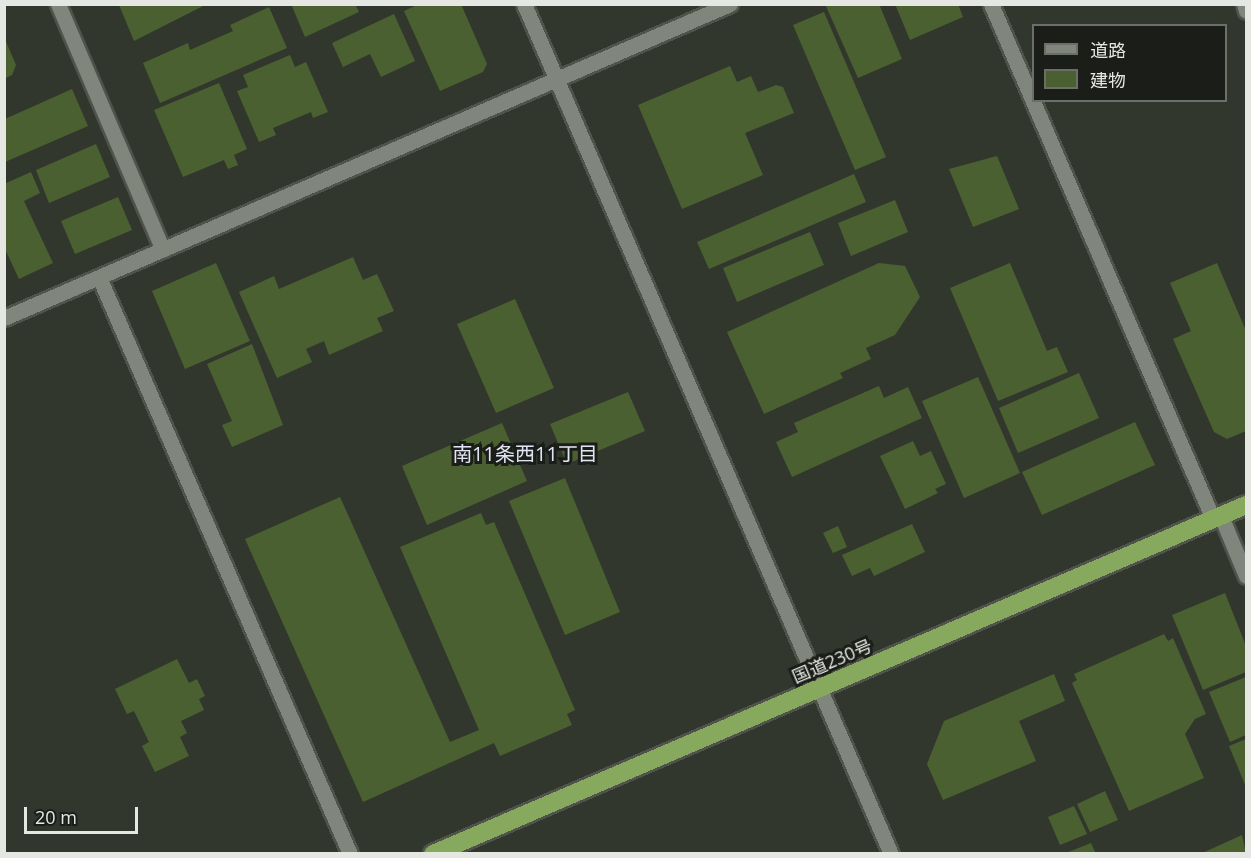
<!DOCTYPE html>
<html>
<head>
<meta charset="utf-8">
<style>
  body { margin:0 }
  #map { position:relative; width:1251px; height:858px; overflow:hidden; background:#32372e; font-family:"Open Sans","Noto Sans JP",sans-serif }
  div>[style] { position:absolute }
  .building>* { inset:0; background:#4a6030 }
  .roads { filter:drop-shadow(2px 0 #4f534b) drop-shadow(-2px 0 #4f534b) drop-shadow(0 2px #4f534b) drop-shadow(0 -2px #4f534b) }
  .lane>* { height:15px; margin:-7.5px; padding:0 7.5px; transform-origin:7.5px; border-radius:7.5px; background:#80867b }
  .street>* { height:15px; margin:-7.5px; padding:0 7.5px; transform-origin:7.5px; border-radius:7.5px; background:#80867b }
  .secondary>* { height:15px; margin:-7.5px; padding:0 7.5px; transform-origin:7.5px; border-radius:7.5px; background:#80867b }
  .highway>* { height:18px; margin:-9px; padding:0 9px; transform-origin:9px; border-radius:9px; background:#87a95d }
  span { translate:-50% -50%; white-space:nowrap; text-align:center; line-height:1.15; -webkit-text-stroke:6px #1b1d19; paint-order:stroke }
  .street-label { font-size:18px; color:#e5e8e2 }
  .neighbourhood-label { font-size:20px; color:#e1e4f2 }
  .frame { position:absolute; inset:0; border:6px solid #e5e8e2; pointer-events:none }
  .legend { position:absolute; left:1032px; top:24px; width:195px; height:78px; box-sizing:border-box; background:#1b1d19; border:2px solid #6c6e69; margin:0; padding:8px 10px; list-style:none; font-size:18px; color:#e5e8e2 }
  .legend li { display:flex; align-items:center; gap:12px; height:30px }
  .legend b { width:30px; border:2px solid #6c6e69 }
  .scale { position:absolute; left:24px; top:807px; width:114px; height:27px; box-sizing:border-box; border:3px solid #e5e8e2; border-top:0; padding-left:8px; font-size:18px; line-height:21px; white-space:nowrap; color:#e5e8e2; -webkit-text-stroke:4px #1b1d19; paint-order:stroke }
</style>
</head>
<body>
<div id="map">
  <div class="building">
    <i style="clip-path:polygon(291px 4px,355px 4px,359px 12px,305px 37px)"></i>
    <i style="clip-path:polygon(419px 4px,461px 4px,487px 64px,483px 72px,440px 91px,404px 11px)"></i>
    <i style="clip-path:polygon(825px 4px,879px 4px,902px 59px,858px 78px)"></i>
    <i style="clip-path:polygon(895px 4px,958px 4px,963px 17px,910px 40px)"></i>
    <i style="clip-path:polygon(119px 5px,205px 5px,134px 41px)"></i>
    <i style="clip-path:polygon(269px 7px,287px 48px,160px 103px,143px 63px,188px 43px,190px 50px,233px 31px,230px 25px)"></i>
    <i style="clip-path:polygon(824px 12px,886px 157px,855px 170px,793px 25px)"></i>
    <i style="clip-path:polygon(394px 14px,415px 61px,381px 77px,370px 54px,343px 67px,332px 43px)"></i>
    <i style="clip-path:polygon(4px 37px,16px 65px,12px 75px,4px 79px)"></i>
    <i style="clip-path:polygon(290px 55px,295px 67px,306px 62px,328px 112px,313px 118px,311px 112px,273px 128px,276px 135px,259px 142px,237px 91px,248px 87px,243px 75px)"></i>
    <i style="clip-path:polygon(730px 66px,737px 82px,751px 76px,758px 92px,776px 85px,783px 87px,794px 113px,745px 133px,763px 175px,682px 209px,638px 105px)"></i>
    <i style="clip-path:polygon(219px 83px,247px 149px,234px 155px,238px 165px,228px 169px,224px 160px,183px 177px,154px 110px)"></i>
    <i style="clip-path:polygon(72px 89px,88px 126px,5px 162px,5px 119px)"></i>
    <i style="clip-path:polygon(96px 144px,110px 177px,49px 203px,36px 170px)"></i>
    <i style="clip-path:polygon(997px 156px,1019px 209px,973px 227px,949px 169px)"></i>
    <i style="clip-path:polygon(31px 172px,40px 193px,24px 201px,53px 263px,19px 279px,4px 247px,4px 184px)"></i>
    <i style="clip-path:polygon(854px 174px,866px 202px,709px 269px,697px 242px)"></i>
    <i style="clip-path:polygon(118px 197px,132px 230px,75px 254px,61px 221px)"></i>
    <i style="clip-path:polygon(895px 200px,908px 232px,851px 256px,838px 223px)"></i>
    <i style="clip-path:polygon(810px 232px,824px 265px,737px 302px,723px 268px)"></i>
    <i style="clip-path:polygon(353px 257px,363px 280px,377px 274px,394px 311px,377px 318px,383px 331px,329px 355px,324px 341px,306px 349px,312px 362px,277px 378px,239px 292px,274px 276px,279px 289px)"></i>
    <i style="clip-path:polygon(216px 263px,250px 341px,185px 369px,152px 291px)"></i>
    <i style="clip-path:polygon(879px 263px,905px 266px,920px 297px,895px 335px,866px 348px,871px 359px,840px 373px,843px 378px,764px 414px,727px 332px)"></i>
    <i style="clip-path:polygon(1010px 263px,1047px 351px,1057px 347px,1068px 372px,998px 401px,950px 288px)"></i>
    <i style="clip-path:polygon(1217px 263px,1246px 331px,1246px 431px,1227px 439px,1214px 432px,1173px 339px,1191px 331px,1170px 283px)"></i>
    <i style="clip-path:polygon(515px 299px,554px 388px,496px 413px,457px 324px)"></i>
    <i style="clip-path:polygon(252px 344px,283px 425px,232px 447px,222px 425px,232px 421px,207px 364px)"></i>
    <i style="clip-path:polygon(1079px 373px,1099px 418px,1018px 453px,999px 408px)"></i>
    <i style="clip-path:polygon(978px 377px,1020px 473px,964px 498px,922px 401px)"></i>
    <i style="clip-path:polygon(879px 386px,884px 398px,908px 387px,922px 418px,792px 477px,776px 442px,798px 432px,794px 423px)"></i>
    <i style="clip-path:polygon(628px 392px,645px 431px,567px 464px,550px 424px)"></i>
    <i style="clip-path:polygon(1135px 422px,1155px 465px,1042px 515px,1022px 472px)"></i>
    <i style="clip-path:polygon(502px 423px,527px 481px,427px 525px,402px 466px)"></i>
    <i style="clip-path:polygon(913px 441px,920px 456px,931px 451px,946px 484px,935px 489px,938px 493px,905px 509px,880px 456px)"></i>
    <i style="clip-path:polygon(565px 478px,620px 612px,565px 635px,509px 501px)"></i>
    <i style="clip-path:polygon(340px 497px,450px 742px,479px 730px,400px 547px,481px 513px,486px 525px,494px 522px,575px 710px,567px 714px,572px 725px,500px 756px,494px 743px,363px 802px,245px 539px)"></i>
    <i style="clip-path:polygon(912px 524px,925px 552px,874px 576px,870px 568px,852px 576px,842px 555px)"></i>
    <i style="clip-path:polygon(838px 526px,847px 547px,833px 553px,823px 533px)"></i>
    <i style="clip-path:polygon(1225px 593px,1246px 646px,1246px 672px,1203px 690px,1172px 615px)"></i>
    <i style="clip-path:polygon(1164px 634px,1168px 641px,1173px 638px,1206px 714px,1195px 719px,1185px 734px,1204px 778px,1129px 811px,1072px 683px,1077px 680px,1074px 674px)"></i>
    <i style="clip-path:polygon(177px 659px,189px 683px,197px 679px,205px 696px,199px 699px,204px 710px,181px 721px,187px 733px,180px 737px,189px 756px,155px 772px,142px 746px,149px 742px,134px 711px,127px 714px,115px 689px)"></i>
    <i style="clip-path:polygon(1054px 674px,1065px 701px,1019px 721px,1036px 761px,943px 800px,927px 764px,944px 721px)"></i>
    <i style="clip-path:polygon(1246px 677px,1246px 735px,1230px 742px,1209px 692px)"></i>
    <i style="clip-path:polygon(1246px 739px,1246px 787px,1229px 746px)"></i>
    <i style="clip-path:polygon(1105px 791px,1118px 820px,1090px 832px,1077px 804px)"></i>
    <i style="clip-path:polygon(1074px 806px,1087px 834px,1060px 845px,1048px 817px)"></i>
    <i style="clip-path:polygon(1242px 835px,1246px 854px,1200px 854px)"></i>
    <i style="clip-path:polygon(1091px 843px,1096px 854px,1066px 854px,1066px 853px)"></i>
  </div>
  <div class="roads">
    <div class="lane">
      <i style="left:1244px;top:4px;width:7px;rotate:74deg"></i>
    </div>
    <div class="street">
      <i style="left:58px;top:4px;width:267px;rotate:66.9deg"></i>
      <i style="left:991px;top:4px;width:561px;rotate:66.68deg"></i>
      <i style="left:99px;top:277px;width:629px;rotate:66.49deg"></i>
      <i style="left:4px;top:318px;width:791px;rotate:-23.39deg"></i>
      <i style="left:1221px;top:516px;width:65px;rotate:67.4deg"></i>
    </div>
    <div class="secondary">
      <i style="left:524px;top:4px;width:926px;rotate:66.65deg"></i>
    </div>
    <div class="highway">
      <i style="left:433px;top:854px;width:885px;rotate:-23.23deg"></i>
    </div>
  </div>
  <div class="street-label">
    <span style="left:832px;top:661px;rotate:-23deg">国道230号</span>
  </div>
  <div class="neighbourhood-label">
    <span style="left:525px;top:453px">南11条西11丁目</span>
  </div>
  <div class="frame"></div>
  <ul class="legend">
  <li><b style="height:8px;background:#80867b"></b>道路</li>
  <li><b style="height:16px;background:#4a6030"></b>建物</li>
  </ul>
  <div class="scale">20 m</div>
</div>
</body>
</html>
